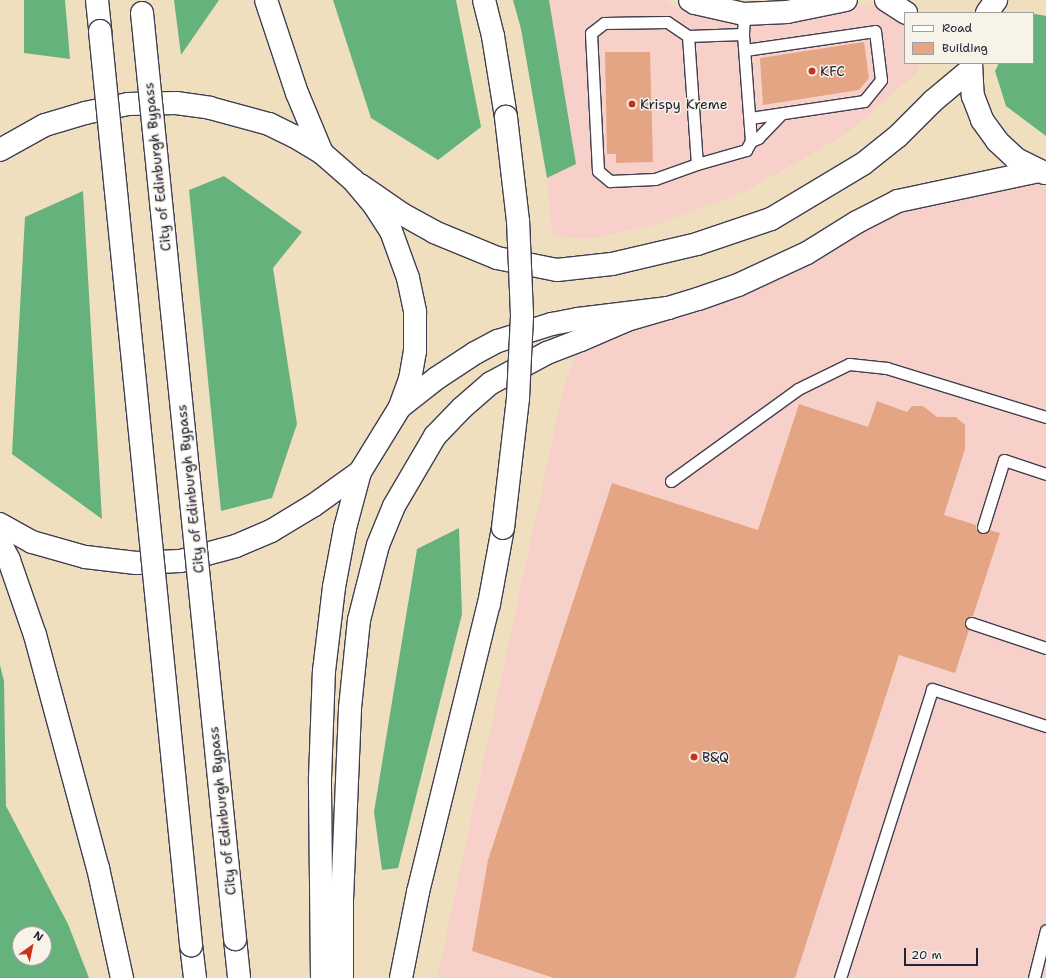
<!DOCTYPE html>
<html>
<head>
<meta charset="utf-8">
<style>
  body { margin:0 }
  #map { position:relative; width:1046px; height:978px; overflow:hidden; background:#f0dfbe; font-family:"Shantell Sans",sans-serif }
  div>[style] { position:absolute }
  .built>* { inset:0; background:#f7d1c9 }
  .forest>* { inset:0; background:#65b27d }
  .building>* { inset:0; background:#e4a584 }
  .roads { filter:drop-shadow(1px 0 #413e4f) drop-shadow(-1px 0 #413e4f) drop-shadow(0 1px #413e4f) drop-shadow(0 -1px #413e4f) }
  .lane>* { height:11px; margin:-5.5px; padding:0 5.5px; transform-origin:5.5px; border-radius:5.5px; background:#fff }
  .street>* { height:22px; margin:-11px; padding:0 11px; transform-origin:11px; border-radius:11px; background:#fff }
  .secondary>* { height:22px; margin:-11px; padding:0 11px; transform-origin:11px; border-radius:11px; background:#fff }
  .primary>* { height:22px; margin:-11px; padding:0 11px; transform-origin:11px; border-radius:11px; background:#fff }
  .highway>* { height:22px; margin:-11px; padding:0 11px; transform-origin:11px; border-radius:11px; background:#fff }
  .bridges { filter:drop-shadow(1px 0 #413e4f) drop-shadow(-1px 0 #413e4f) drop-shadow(0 1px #413e4f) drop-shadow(0 -1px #413e4f) }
  .primary-bridge>* { height:22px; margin:-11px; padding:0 11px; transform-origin:11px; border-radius:11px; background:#fff }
  .dots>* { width:11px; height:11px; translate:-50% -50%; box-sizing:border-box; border:2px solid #f7f3e8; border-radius:50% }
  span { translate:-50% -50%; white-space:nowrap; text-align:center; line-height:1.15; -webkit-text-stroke:3px #f7f3e8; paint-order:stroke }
  .poi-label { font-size:14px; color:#22223b }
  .left { translate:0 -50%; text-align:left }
  .street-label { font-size:14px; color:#22223b }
  .legend { position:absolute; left:904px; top:12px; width:130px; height:52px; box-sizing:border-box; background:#f7f3e8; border:1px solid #a29fa3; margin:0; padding:5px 7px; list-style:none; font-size:12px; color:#22223b }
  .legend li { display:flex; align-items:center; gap:8px; height:20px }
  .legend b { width:20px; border:1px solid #a29fa3 }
  .north { position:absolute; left:12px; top:926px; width:40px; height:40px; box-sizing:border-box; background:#f7f3e8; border:1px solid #a29fa3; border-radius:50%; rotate:33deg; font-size:11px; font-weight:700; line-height:16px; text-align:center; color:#22223b }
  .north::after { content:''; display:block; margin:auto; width:14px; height:18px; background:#c8321e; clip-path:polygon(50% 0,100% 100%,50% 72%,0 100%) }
  .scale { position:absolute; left:904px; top:948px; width:74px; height:18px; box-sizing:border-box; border:2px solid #22223b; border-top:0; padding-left:5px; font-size:12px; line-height:14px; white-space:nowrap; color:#22223b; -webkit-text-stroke:3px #f7f3e8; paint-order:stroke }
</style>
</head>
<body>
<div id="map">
  <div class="built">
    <i style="clip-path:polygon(549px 0,663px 0,687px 12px,756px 24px,872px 4px,905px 26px,905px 63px,918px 63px,919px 71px,845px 135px,746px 191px,658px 224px,589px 239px,552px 236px,547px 178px,575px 163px)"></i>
    <i style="clip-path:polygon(1046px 174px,1046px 978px,437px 978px,564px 385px,581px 340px,698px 299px,857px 222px)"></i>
  </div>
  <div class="forest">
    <i style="clip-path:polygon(24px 0,65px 0,70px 59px,24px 53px)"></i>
    <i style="clip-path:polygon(174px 0,219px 0,181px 55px)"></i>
    <i style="clip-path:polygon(333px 0,456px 0,481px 127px,438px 160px,371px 118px)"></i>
    <i style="clip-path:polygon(513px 0,549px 0,576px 164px,547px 178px,521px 29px)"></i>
    <i style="clip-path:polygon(1035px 14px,1046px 16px,1046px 136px,1006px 106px,995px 71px,999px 63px,1033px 63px,1033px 15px)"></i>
    <i style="clip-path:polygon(224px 176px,302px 232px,273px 268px,297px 424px,272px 498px,221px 511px,189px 190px)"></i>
    <i style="clip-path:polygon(83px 191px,102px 519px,12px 454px,25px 217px)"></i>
    <i style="clip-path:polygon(459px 528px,462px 614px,398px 868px,382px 870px,374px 812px,417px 549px)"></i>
    <i style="clip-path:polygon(evenodd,0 665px,4px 681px,6px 806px,68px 924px,89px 978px,0 978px,0 665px,20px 934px,44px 934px,44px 958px,20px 958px,20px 934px)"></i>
  </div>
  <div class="building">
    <i style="clip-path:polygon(864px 42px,869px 78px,859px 90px,763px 105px,760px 58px)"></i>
    <i style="clip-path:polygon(605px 52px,650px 52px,653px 162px,616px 163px,616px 154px,607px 154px)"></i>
    <i style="clip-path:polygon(877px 401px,907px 412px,912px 406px,923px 406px,937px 417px,956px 417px,965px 425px,965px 449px,944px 515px,976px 525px,976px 529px,981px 534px,985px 534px,989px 530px,1000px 533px,973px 616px,967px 618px,964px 621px,966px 627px,969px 630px,955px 673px,899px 655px,795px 978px,554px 978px,472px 951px,488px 860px,612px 483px,758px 530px,799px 404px,868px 427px)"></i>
  </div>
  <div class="roads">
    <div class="lane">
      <i style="left:743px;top:34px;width:55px;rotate:177.9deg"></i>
      <i style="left:688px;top:36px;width:128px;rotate:86deg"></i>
      <i style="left:697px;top:164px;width:51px;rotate:-15.9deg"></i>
      <i style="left:746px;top:150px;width:10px;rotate:-61deg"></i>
      <i style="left:751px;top:141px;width:107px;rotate:-94.3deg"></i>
      <i style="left:743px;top:34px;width:20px;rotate:-87deg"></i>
      <i style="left:688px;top:36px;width:25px;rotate:-146deg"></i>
      <i style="left:667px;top:22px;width:63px;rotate:179.1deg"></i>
      <i style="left:604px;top:23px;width:16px;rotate:142deg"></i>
      <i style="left:591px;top:33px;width:138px;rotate:87.1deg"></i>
      <i style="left:598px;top:171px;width:16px;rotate:40deg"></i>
      <i style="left:610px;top:181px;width:45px;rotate:-2.5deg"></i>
      <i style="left:655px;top:179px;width:45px;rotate:-19.7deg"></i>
      <i style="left:745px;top:50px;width:131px;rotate:-8.3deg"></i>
      <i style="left:875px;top:31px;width:49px;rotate:83deg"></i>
      <i style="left:881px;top:80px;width:27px;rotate:129deg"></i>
      <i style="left:864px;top:101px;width:115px;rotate:171.5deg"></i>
      <i style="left:751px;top:141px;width:8px;rotate:-23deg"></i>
      <i style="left:758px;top:138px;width:33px;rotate:-46deg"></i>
      <i style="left:671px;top:481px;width:157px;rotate:-35.9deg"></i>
      <i style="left:798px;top:389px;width:57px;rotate:-26.1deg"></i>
      <i style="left:849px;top:364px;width:38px;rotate:6deg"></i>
      <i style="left:887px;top:368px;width:166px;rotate:17.1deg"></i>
      <i style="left:983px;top:527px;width:70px;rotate:-72.6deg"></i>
      <i style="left:1004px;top:460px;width:44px;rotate:18.4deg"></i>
      <i style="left:971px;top:623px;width:79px;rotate:18.4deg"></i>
      <i style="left:840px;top:978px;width:303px;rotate:-72.3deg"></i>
      <i style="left:932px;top:689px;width:120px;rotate:18deg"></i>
      <i style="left:1034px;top:978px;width:49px;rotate:-76deg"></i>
    </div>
    <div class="street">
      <i style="left:690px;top:0;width:6px;rotate:31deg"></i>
      <i style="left:695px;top:3px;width:50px;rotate:12.7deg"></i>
      <i style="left:744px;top:14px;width:43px;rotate:-2.7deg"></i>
      <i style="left:787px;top:12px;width:60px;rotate:-11.5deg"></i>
      <i style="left:886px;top:0;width:24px;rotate:33deg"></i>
    </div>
    <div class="secondary">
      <i style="left:987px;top:13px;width:16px;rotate:-55deg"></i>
      <i style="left:971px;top:63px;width:33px;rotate:87deg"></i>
      <i style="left:973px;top:96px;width:26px;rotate:69deg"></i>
      <i style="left:982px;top:120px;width:26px;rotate:54deg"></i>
      <i style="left:997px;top:141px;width:26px;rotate:43deg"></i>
      <i style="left:1016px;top:159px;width:32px;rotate:26deg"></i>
      <i style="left:360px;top:185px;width:51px;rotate:34.6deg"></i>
      <i style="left:402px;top:214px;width:37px;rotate:29deg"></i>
      <i style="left:434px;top:232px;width:68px;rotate:22.4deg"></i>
      <i style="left:497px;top:258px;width:61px;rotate:11.3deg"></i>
      <i style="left:557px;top:270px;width:55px;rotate:-6.2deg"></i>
      <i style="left:612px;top:264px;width:87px;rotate:-13.2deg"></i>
      <i style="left:697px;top:244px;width:78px;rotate:-18.7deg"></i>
      <i style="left:771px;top:219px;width:107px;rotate:-30.9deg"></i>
      <i style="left:863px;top:164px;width:45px;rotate:-38.7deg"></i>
      <i style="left:898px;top:136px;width:49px;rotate:-45deg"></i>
      <i style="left:933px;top:101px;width:48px;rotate:-40deg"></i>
      <i style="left:400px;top:407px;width:47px;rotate:-38.1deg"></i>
      <i style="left:437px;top:378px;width:45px;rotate:-33.3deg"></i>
      <i style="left:475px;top:353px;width:26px;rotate:-28deg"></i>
      <i style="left:498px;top:341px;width:57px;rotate:-17.5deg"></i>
      <i style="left:552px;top:324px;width:26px;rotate:-11deg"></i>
      <i style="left:578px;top:319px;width:91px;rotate:-7deg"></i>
      <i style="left:668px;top:308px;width:31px;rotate:-17deg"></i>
      <i style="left:698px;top:299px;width:42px;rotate:-19.3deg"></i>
      <i style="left:738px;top:285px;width:76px;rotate:-24.9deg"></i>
      <i style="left:807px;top:253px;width:59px;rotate:-31.8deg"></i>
      <i style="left:857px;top:222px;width:46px;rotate:-27.1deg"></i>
      <i style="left:898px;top:201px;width:144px;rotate:-12deg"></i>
      <i style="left:342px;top:978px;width:78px;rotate:-90deg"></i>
      <i style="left:342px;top:900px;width:192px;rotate:-87.6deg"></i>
      <i style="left:350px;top:708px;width:88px;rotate:-84.2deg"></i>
      <i style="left:359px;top:620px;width:77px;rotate:-75.8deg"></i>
      <i style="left:378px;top:545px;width:42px;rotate:-67.7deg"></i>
      <i style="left:394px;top:506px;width:81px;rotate:-59.6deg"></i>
      <i style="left:435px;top:436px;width:39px;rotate:-46deg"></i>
      <i style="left:462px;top:408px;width:38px;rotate:-41deg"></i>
      <i style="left:491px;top:383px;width:64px;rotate:-28.2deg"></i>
      <i style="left:547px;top:353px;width:36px;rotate:-21deg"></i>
      <i style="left:581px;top:340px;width:50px;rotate:-23.5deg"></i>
      <i style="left:627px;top:320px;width:43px;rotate:-16.3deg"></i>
    </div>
    <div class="primary">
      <i style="left:97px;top:0;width:31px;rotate:84deg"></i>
      <i style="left:266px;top:0;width:98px;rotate:71.6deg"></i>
      <i style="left:297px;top:93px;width:65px;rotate:67.4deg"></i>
      <i style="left:484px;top:0;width:37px;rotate:76deg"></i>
      <i style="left:493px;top:36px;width:82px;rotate:80.9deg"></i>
      <i style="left:235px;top:939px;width:39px;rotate:84deg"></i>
      <i style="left:191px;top:945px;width:33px;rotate:83deg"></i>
      <i style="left:401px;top:978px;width:88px;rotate:-78.8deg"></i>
      <i style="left:418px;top:892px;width:297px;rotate:-76.2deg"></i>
      <i style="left:489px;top:604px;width:77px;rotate:-79.6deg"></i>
    </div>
    <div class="highway">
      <i style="left:0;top:150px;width:51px;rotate:-29.1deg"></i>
      <i style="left:45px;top:125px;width:42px;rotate:-16.7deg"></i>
      <i style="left:85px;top:113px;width:44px;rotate:-11.8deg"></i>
      <i style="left:128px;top:104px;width:48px;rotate:-1.2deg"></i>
      <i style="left:176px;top:103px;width:34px;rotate:8deg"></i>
      <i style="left:210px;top:108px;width:61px;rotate:15.2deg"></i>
      <i style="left:269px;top:124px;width:28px;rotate:26deg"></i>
      <i style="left:294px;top:136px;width:33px;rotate:31deg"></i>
      <i style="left:322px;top:153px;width:41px;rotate:41.1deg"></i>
      <i style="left:353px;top:180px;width:33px;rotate:50deg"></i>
      <i style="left:374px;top:205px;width:31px;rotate:57deg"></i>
      <i style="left:391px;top:231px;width:50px;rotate:70.1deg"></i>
      <i style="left:408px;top:278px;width:35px;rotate:78deg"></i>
      <i style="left:415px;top:312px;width:39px;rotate:90deg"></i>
      <i style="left:415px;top:351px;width:28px;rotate:100deg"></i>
      <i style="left:410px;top:379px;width:30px;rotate:110deg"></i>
      <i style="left:400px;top:407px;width:76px;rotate:121.6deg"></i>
      <i style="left:360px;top:472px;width:57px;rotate:144.3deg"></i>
      <i style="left:314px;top:505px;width:50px;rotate:148.8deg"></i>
      <i style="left:271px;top:531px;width:38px;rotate:157deg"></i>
      <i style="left:236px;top:546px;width:58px;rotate:165deg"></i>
      <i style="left:180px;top:561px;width:44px;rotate:177.4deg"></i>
      <i style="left:136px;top:563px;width:51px;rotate:-173.3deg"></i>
      <i style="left:85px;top:557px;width:55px;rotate:-164.2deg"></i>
      <i style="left:32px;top:542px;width:37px;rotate:-151deg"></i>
      <i style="left:0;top:543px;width:19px;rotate:62deg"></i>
      <i style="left:9px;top:560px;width:79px;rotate:70.9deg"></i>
      <i style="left:35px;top:635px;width:241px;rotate:74.9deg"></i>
      <i style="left:98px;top:868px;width:113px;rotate:77.7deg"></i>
      <i style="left:322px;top:978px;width:200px;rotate:-90.6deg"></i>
      <i style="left:320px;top:778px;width:107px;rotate:-87.9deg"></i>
      <i style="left:324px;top:671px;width:85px;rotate:-83.2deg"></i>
      <i style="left:334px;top:587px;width:60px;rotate:-79.4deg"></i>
      <i style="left:345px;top:528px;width:58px;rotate:-75deg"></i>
    </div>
  </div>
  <div class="bridges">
    <div class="primary-bridge">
      <i style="left:142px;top:13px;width:931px;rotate:84.26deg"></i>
      <i style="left:100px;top:31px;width:919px;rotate:84.31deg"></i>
      <i style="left:503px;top:528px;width:131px;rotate:-83.4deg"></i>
      <i style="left:518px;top:398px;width:83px;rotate:-87.2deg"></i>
      <i style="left:522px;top:315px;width:94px;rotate:-92.4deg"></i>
      <i style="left:518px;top:221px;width:105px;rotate:-96.6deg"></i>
    </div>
  </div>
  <div class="dots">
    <i style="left:812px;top:71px;background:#c8321e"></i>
    <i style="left:632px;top:104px;background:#c8321e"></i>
    <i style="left:694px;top:757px;background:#c8321e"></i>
  </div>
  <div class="poi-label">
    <span class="left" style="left:820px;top:71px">KFC</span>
    <span class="left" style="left:640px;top:104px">Krispy Kreme</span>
    <span class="left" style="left:702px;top:757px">B&amp;Q</span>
  </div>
  <div class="street-label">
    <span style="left:157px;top:167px;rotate:-96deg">City of Edinburgh Bypass</span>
    <span style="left:190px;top:489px;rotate:-96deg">City of Edinburgh Bypass</span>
    <span style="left:222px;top:811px;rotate:-96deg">City of Edinburgh Bypass</span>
  </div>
  <ul class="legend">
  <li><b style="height:5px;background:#fff"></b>Road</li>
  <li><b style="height:11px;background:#e4a584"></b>Building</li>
  </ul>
  <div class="north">N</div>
  <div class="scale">20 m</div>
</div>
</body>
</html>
